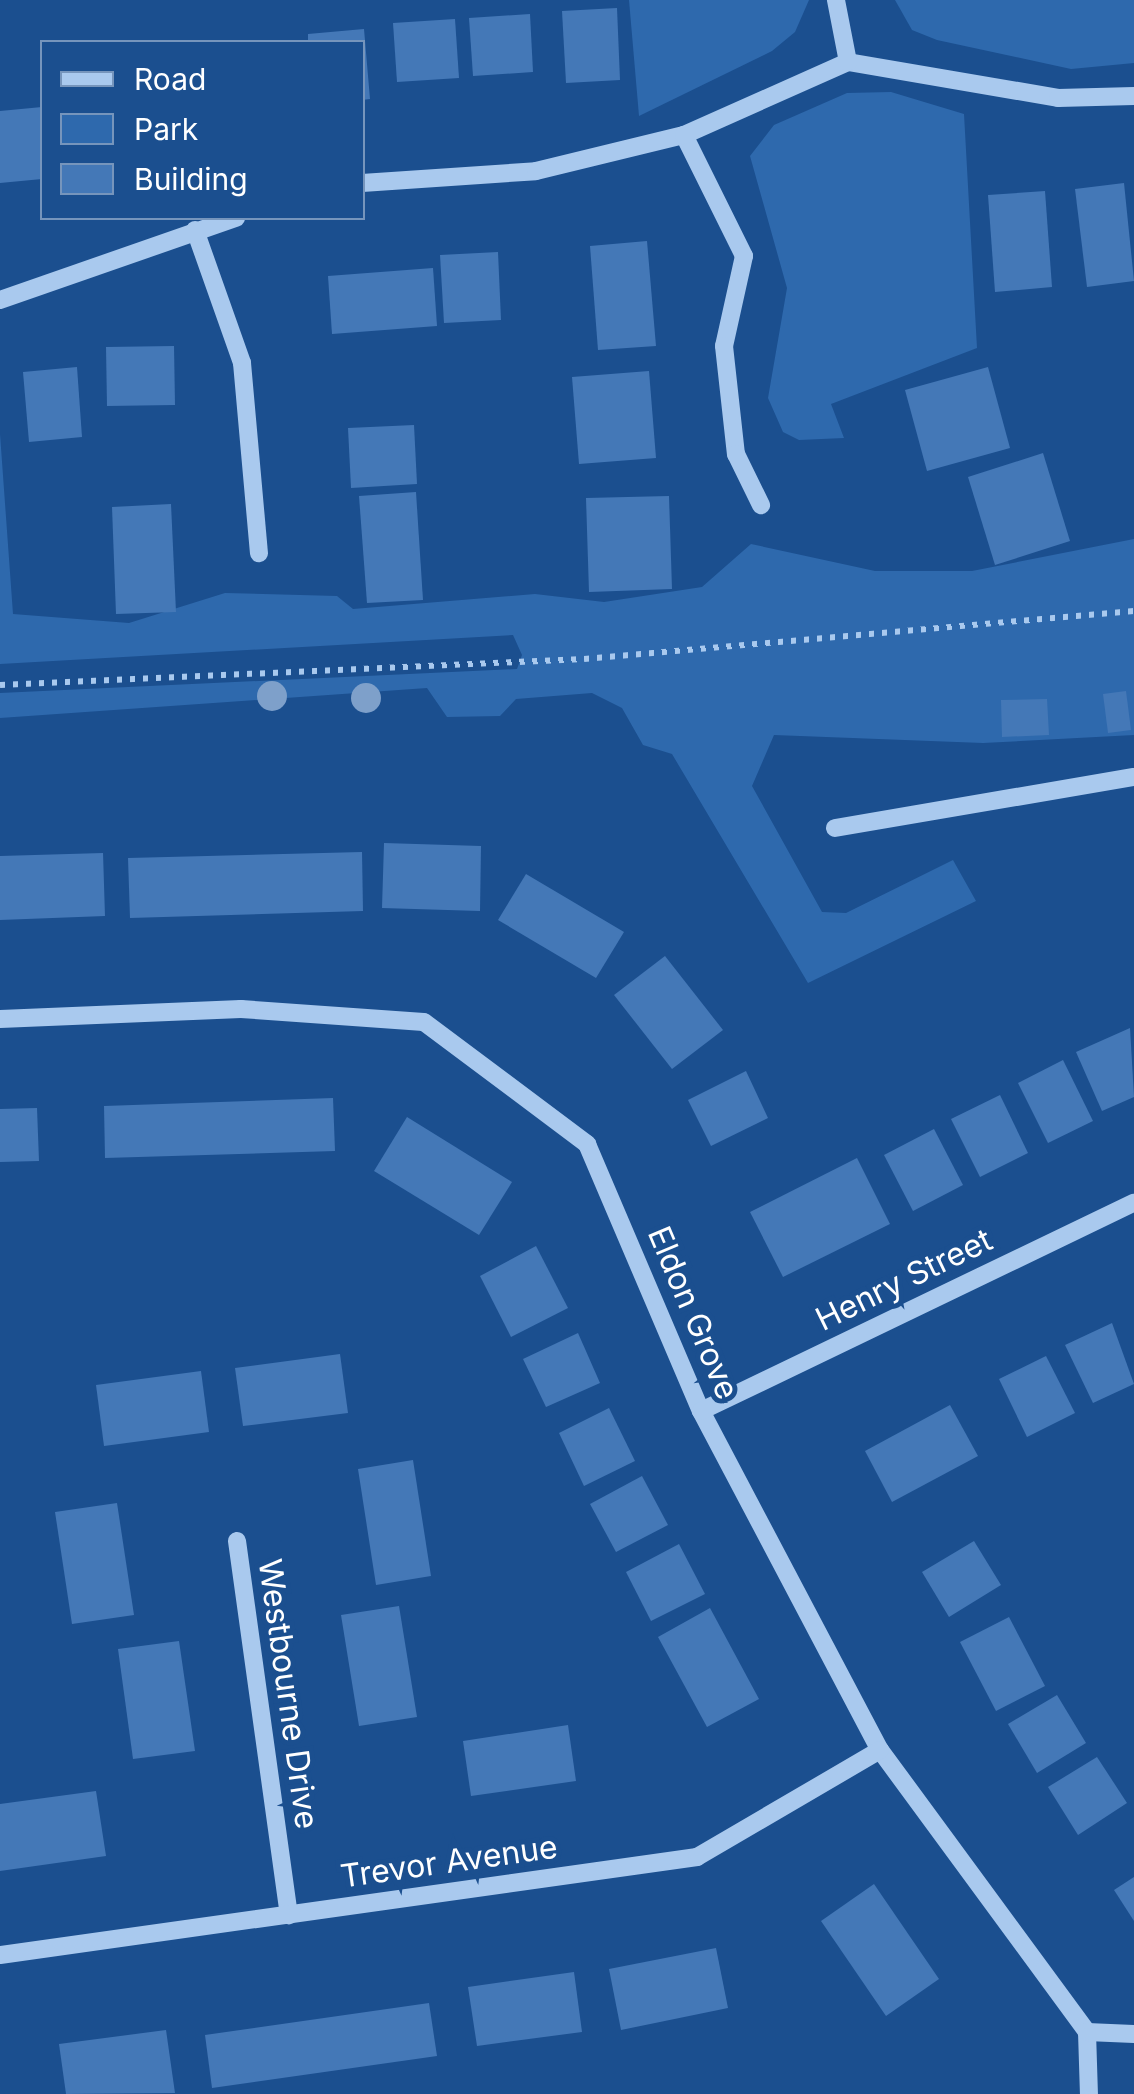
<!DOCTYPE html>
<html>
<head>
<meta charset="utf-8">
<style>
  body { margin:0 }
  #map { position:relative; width:1134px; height:2094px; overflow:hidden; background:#1b4f8f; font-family:Inter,sans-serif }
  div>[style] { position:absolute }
  .green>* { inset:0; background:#2e69ad }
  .building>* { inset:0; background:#4478b7 }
  .path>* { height:6px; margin-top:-3px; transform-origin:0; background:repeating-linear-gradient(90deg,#a9c9ee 0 5px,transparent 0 13px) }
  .minor>* { height:18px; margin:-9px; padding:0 9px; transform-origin:9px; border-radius:9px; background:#a9c9ee }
  .trees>* { width:30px; height:30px; margin:-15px; border-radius:50%; background:#7ea0ca }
  span { translate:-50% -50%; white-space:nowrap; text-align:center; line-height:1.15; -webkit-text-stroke:10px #1b4f8f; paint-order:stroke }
  .street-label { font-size:32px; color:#fff }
  .legend { position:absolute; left:40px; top:40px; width:325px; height:180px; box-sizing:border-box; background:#1b4f8f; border:2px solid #7695bc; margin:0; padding:12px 18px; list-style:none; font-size:30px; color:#fff }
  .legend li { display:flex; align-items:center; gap:20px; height:50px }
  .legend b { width:50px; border:2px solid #7695bc }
</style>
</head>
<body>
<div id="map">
  <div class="green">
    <i style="clip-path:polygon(629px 0,809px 0,795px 32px,772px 51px,639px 116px)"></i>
    <i style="clip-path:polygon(895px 0,1134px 0,1134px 63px,1071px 69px,937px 40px,912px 30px)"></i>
    <i style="clip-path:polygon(891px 92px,964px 114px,977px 348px,831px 404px,844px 438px,799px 440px,783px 432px,768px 398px,787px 288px,750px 156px,774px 125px,847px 93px)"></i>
    <i style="clip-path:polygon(0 434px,13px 614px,129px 623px,225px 593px,337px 596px,353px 609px,535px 594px,604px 602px,702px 587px,751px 544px,875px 571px,972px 571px,1134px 539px,1134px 735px,983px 743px,774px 735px,752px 786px,822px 912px,846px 913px,953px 860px,976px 901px,808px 983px,672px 754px,643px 745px,622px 708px,592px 693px,516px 699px,500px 716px,447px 717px,427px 688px,0 718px,0 693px,517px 669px,522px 655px,513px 635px,0 664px)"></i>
  </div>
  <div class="building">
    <i style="clip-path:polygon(617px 8px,620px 80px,566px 83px,562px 11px)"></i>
    <i style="clip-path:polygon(530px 14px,533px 72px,473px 76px,469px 18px)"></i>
    <i style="clip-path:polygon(455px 19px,459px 78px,397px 82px,393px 23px)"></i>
    <i style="clip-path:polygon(364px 29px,370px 99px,362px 100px,362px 42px,308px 42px,308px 34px)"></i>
    <i style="clip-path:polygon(42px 107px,42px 179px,0 183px,0 111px)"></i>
    <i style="clip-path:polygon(1124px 183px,1134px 281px,1087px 287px,1075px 189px)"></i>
    <i style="clip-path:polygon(1045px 191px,1052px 287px,995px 292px,988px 195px)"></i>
    <i style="clip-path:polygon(647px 241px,656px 346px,598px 350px,590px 246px)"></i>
    <i style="clip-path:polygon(498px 252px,501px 320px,444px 323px,440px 255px)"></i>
    <i style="clip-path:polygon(433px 268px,437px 326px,332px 334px,328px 276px)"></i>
    <i style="clip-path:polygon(174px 346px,175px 405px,107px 406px,106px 347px)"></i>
    <i style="clip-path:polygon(77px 367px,82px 437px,29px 442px,23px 372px)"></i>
    <i style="clip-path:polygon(988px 367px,1010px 448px,927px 471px,905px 390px)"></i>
    <i style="clip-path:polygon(649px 371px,656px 458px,579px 464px,572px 377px)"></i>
    <i style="clip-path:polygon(414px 425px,417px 484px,351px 488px,348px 428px)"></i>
    <i style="clip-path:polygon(1043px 453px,1070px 541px,995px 565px,968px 477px)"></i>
    <i style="clip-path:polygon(416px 492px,423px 600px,367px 603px,359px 496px)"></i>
    <i style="clip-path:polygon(669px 496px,672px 589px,589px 592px,586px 498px)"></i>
    <i style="clip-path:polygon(171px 504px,176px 612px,116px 614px,112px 507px)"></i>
    <i style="clip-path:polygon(1126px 691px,1131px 730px,1108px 733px,1103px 694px)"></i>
    <i style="clip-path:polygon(1047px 699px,1049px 735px,1002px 737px,1001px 700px)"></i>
    <i style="clip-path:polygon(384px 843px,481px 846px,480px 911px,382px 908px)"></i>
    <i style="clip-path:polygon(362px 852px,363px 911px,130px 918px,128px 858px)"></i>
    <i style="clip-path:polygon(103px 853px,105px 916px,0 920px,0 856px)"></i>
    <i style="clip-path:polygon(526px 874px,624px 932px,596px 978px,498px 920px)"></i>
    <i style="clip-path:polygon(665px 956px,723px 1030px,672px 1069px,614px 995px)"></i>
    <i style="clip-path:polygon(1130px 1028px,1134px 1097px,1102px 1111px,1076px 1052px)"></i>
    <i style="clip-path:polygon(1063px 1060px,1093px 1121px,1048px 1143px,1018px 1083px)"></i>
    <i style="clip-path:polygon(746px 1071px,768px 1118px,711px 1146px,688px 1100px)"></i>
    <i style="clip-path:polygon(1000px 1095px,1028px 1153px,980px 1177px,951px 1119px)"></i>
    <i style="clip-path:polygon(333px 1098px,335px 1151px,105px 1158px,104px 1106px)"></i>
    <i style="clip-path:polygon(37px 1108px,39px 1161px,0 1162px,0 1109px)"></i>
    <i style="clip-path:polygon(407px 1117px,512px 1182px,479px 1235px,374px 1171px)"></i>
    <i style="clip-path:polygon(934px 1129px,963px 1185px,913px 1211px,884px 1155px)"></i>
    <i style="clip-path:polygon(857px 1158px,890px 1224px,783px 1277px,750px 1212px)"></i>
    <i style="clip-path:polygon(536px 1246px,568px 1308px,511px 1337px,480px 1276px)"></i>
    <i style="clip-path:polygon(1112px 1323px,1134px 1384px,1093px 1403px,1065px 1345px)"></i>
    <i style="clip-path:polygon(578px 1333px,600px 1383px,546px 1407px,523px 1359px)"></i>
    <i style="clip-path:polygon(340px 1354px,348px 1413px,243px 1426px,235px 1368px)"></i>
    <i style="clip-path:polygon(1046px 1356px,1075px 1413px,1027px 1437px,999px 1379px)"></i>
    <i style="clip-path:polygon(201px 1371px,209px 1432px,104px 1446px,96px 1385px)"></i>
    <i style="clip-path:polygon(950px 1405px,978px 1456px,892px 1502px,865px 1451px)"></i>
    <i style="clip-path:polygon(609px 1408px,635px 1461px,584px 1486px,559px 1433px)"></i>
    <i style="clip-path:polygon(413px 1460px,431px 1576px,376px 1585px,358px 1469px)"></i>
    <i style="clip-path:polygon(642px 1476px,668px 1525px,616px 1552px,590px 1504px)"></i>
    <i style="clip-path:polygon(117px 1503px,134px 1615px,72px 1624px,55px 1512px)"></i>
    <i style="clip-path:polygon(974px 1541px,1001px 1585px,949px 1617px,922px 1572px)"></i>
    <i style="clip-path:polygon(679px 1544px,705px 1594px,651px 1621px,626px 1572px)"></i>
    <i style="clip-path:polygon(399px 1606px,417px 1717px,359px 1726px,341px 1615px)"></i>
    <i style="clip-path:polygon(710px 1608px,759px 1699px,707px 1727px,658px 1637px)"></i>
    <i style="clip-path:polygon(1009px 1617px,1045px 1686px,996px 1711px,960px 1642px)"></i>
    <i style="clip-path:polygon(179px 1641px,195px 1751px,133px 1759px,118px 1649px)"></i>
    <i style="clip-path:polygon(1057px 1695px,1086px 1743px,1037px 1773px,1008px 1724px)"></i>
    <i style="clip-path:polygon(568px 1725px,576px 1781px,471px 1796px,463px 1741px)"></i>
    <i style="clip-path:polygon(1097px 1757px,1127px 1803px,1078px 1835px,1048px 1787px)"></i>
    <i style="clip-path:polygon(96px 1791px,106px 1856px,0 1871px,0 1804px)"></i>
    <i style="clip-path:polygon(1134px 1877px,1134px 1921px,1114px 1890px)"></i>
    <i style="clip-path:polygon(874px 1884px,939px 1979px,886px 2016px,821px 1921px)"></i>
    <i style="clip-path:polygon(716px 1948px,728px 2008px,621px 2030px,609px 1969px)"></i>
    <i style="clip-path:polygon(574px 1972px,582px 2032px,477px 2046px,468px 1987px)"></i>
    <i style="clip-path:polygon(429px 2003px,437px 2056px,212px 2088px,205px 2035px)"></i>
    <i style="clip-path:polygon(166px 2030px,175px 2093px,66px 2094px,59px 2044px)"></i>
  </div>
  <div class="path">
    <i style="left:0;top:685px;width:585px;rotate:-2.55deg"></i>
    <i style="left:584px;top:659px;width:552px;rotate:-4.99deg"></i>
  </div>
  <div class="minor">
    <i style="left:848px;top:62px;width:213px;rotate:9.7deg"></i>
    <i style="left:1058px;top:98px;width:76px;rotate:-1.5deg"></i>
    <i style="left:684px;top:135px;width:135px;rotate:63.6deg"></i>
    <i style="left:744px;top:256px;width:92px;rotate:102.5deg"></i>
    <i style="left:724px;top:346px;width:109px;rotate:83.7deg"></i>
    <i style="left:736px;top:454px;width:57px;rotate:63.9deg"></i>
    <i style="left:362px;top:183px;width:174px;rotate:-3.9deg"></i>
    <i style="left:536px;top:171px;width:152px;rotate:-13.7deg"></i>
    <i style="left:684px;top:135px;width:180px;rotate:-24deg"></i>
    <i style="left:848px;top:62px;width:63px;rotate:-101deg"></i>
    <i style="left:195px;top:230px;width:141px;rotate:70.5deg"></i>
    <i style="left:242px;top:363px;width:191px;rotate:84.9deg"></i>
    <i style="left:0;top:300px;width:250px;rotate:-19.2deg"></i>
    <i style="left:835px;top:828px;width:303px;rotate:-9.7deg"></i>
    <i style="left:0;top:1019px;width:241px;rotate:-2.4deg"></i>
    <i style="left:241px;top:1009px;width:183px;rotate:4.1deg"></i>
    <i style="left:424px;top:1022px;width:204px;rotate:36.8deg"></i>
    <i style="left:587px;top:1144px;width:290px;rotate:66.9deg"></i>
    <i style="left:701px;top:1411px;width:383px;rotate:62.2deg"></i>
    <i style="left:880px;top:1750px;width:350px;rotate:53.7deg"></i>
    <i style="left:1087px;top:2032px;width:62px;rotate:88.2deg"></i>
    <i style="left:701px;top:1411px;width:480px;rotate:-25.7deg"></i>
    <i style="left:237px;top:1541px;width:378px;rotate:82.1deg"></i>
    <i style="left:0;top:1955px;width:704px;rotate:-8deg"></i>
    <i style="left:697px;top:1857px;width:212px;rotate:-30.3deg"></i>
    <i style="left:1087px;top:2032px;width:47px;rotate:2.4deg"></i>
  </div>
  <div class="trees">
    <i style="left:272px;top:696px"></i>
    <i style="left:366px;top:698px"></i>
  </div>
  <div class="street-label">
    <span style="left:904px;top:1280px;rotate:-26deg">Henry Street</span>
    <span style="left:693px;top:1313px;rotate:67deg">Eldon Grove</span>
    <span style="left:288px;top:1694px;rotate:82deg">Westbourne Drive</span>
    <span style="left:449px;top:1862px;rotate:-8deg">Trevor Avenue</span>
  </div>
  <ul class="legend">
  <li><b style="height:12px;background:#a9c9ee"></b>Road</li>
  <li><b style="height:28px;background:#2e69ad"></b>Park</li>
  <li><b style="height:28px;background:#4478b7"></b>Building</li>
  </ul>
</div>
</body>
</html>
